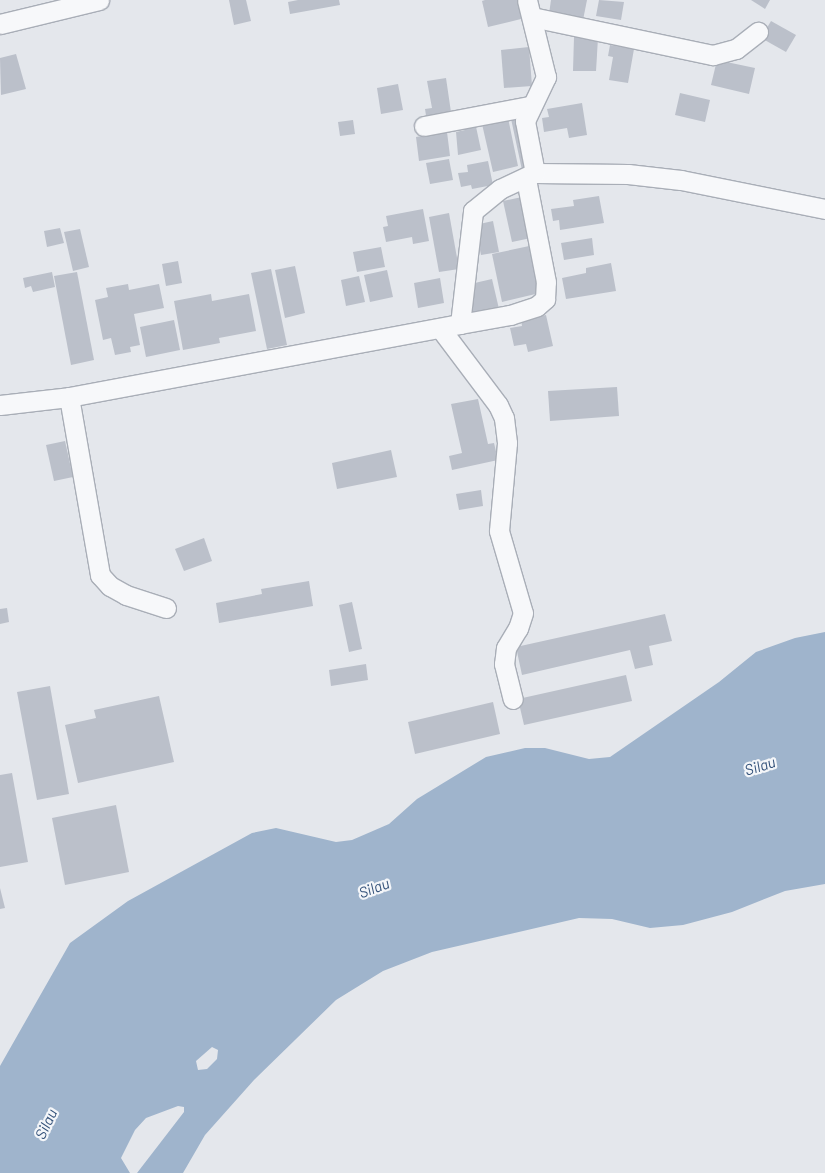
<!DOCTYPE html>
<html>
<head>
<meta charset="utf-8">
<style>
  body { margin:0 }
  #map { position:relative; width:825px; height:1173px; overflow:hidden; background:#e4e7ec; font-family:Barlow,sans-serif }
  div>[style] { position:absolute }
  .water>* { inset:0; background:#9fb4cc }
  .building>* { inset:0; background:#bbc0ca }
  .roads { filter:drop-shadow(1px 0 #a9aeb7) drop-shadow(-1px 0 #a9aeb7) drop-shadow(0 1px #a9aeb7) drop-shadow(0 -1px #a9aeb7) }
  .minor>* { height:19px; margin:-9.5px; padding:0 9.5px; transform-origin:9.5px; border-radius:9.5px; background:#f7f8fa }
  span { translate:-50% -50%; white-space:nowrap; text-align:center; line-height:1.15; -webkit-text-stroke:4.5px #f4f6f9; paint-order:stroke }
  .water-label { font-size:15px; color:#34527a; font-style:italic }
</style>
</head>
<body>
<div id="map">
  <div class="water">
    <i style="clip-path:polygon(evenodd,825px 632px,825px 884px,785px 891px,732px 912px,683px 925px,650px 928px,612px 919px,579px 918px,432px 952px,383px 971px,336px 1000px,254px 1080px,205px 1135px,183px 1173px,137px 1173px,184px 1112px,184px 1107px,178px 1106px,146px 1118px,135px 1130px,121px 1158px,130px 1173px,0 1173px,0 1066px,70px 943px,128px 901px,252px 833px,276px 828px,336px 842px,352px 840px,389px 824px,417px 799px,486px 757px,525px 748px,545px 748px,589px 759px,610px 757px,719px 682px,756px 652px,795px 638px,825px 632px,212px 1047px,218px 1050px,217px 1059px,207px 1069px,198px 1070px,196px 1061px,212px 1047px)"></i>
  </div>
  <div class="building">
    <i style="clip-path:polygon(229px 0,246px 0,251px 21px,234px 25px)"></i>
    <i style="clip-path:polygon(298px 0,339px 0,340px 5px,290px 14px,288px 2px)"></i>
    <i style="clip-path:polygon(485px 0,521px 0,525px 18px,488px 27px,482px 1px)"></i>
    <i style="clip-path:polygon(551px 0,587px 0,583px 20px,549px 14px)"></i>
    <i style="clip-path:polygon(599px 0,624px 2px,621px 20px,596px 16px)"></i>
    <i style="clip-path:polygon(751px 0,770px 0,765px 9px)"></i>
    <i style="clip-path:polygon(771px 21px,796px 35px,786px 52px,761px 38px)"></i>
    <i style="clip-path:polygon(574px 37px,598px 38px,596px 71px,573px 71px)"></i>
    <i style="clip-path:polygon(610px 45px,634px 49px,628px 83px,609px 80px,613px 57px,608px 56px)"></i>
    <i style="clip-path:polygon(529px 47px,532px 86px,504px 88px,501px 50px)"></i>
    <i style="clip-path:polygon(16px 54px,26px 89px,1px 95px,0 58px)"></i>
    <i style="clip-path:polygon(717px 60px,755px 68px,749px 94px,711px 85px)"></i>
    <i style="clip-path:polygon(446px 78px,452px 119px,427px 122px,425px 109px,432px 108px,427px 81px)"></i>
    <i style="clip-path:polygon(398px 84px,403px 110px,381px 114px,377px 88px)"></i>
    <i style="clip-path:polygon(680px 93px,710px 100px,705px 122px,675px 115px)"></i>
    <i style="clip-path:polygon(582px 103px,587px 135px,569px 138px,567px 128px,544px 132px,542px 118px,549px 117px,547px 109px)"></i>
    <i style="clip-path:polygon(519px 112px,531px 167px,522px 170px,510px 114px)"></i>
    <i style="clip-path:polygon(508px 118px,518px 166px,493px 172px,482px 124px)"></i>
    <i style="clip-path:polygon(353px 120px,355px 134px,340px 136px,338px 122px)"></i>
    <i style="clip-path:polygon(475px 122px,481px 150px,458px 155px,456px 132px,465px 130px,464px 125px)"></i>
    <i style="clip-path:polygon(447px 132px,450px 156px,419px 161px,416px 137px)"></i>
    <i style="clip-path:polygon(449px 159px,453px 180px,430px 184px,426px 163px)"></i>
    <i style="clip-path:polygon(488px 161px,493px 185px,472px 189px,471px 185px,461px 187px,458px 173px,468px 172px,467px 165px)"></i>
    <i style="clip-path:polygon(599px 196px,604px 223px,560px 230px,559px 220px,553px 221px,551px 209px,574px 206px,573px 200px)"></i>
    <i style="clip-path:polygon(522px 197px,531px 238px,512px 242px,503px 201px)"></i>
    <i style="clip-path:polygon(423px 209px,429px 241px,413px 244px,412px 237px,386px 242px,383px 227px,388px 226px,386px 216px)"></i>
    <i style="clip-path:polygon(449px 213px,459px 269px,439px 272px,429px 217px)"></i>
    <i style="clip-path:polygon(493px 221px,499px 252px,481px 255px,475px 225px)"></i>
    <i style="clip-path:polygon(60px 228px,64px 243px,47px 247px,44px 231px)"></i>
    <i style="clip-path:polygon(80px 229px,89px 267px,73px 271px,64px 232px)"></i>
    <i style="clip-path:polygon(592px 238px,594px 255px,564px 260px,561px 243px)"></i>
    <i style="clip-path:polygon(534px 245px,544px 292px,502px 302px,492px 254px)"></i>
    <i style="clip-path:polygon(381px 247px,385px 267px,357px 272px,353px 252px)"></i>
    <i style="clip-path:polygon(178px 261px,182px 283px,166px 286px,162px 264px)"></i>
    <i style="clip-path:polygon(611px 263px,616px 291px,566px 299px,562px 278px,586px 273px,586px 268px)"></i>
    <i style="clip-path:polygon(295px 266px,305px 313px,285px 318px,275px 270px)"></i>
    <i style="clip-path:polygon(271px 269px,287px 345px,267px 349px,251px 273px)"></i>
    <i style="clip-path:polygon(387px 270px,393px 297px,370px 302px,364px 275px)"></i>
    <i style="clip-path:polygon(52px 272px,55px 287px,33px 292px,31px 286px,25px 288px,23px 278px)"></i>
    <i style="clip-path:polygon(77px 272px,94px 360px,71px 365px,54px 276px)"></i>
    <i style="clip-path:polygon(359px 276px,365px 302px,346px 306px,341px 280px)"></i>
    <i style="clip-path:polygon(440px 278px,444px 303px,418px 308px,414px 283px)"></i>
    <i style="clip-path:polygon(492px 279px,499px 309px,473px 315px,466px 285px)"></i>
    <i style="clip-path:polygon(128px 284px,129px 290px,159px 284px,164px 308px,134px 314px,140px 345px,130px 347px,131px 352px,115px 355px,111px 338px,103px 340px,95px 300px,108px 297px,106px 288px)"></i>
    <i style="clip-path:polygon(211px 294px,212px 301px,249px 294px,256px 331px,219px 338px,220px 343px,183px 350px,174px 301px)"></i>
    <i style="clip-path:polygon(546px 315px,553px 346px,528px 352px,526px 344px,514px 346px,510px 328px,522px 326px,521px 320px)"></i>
    <i style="clip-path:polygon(174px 320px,180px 350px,146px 357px,140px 327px)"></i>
    <i style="clip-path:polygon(617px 387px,619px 416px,550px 421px,548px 391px)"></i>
    <i style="clip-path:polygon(478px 399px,488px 444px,494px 443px,498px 460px,452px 470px,449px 456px,462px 453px,451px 404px)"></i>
    <i style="clip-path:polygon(65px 441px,73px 477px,54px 481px,46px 445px)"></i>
    <i style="clip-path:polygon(391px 450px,397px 477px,337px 489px,332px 463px)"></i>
    <i style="clip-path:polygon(481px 490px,483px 506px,459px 510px,456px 494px)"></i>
    <i style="clip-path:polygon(204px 538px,212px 561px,184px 571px,175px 549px)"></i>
    <i style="clip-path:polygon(309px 581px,313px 606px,219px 623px,216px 603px,262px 594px,261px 589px)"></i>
    <i style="clip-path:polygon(352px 602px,362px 649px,349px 652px,339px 605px)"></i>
    <i style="clip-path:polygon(7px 608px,9px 622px,0 624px,0 609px)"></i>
    <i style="clip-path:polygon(665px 614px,672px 641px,649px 646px,653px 665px,635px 669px,630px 650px,522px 675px,516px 647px)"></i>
    <i style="clip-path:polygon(366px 664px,368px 680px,331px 686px,329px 670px)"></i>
    <i style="clip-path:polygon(626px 675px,632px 701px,524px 725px,518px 699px)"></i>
    <i style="clip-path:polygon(50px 686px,69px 794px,37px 800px,17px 692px)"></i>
    <i style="clip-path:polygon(159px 696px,174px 762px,78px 783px,65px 725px,96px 718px,94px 710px)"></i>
    <i style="clip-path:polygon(493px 702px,500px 734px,415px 754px,408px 722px)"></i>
    <i style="clip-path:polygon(12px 773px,28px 862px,0 867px,0 775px)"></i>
    <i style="clip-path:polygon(116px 805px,129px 872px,65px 885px,52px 818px)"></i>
    <i style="clip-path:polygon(0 888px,5px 908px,0 909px)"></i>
  </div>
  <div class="roads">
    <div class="minor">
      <i style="left:532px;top:17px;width:185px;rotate:11.9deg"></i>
      <i style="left:713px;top:55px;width:24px;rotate:-15deg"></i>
      <i style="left:736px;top:49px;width:28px;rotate:-38deg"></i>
      <i style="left:0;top:24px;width:102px;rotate:-13.6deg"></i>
      <i style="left:424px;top:126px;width:108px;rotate:-10.7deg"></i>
      <i style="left:535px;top:173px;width:93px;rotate:0.6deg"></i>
      <i style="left:628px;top:174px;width:53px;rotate:6.5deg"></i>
      <i style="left:681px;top:180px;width:147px;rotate:11.4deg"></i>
      <i style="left:460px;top:324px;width:51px;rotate:-10.2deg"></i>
      <i style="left:510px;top:315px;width:28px;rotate:-18deg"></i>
      <i style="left:537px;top:306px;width:11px;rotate:-41deg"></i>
      <i style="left:545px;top:299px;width:17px;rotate:-87deg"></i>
      <i style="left:546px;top:282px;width:105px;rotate:-101deg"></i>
      <i style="left:440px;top:328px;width:96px;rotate:53deg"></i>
      <i style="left:498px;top:405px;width:14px;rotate:65deg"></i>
      <i style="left:504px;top:418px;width:25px;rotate:83deg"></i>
      <i style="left:507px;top:443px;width:88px;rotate:95.2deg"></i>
      <i style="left:499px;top:531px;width:85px;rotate:73.7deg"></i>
      <i style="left:523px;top:613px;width:16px;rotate:108deg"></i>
      <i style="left:518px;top:628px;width:23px;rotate:121deg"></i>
      <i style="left:506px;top:648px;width:16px;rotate:97deg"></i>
      <i style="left:504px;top:664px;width:36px;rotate:76deg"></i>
      <i style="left:69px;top:397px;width:181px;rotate:80.1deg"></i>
      <i style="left:100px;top:575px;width:15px;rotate:48deg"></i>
      <i style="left:110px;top:586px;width:18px;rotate:29deg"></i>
      <i style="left:126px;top:595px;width:42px;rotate:18deg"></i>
      <i style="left:0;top:405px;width:69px;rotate:-6.6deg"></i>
      <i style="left:69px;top:397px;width:398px;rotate:-10.6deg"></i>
      <i style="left:460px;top:324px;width:114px;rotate:-83.4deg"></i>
      <i style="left:473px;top:211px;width:35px;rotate:-39deg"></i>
      <i style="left:500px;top:189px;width:38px;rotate:-25deg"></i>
      <i style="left:535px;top:173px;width:53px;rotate:-100.9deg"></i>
      <i style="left:525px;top:121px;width:49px;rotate:-64.5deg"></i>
      <i style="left:546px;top:77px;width:79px;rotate:-103.9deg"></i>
    </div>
  </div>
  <div class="water-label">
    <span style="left:760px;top:766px;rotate:-17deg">Silau</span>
    <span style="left:374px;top:888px;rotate:-20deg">Silau</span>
    <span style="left:46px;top:1124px;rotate:-64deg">Silau</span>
  </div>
</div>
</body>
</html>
